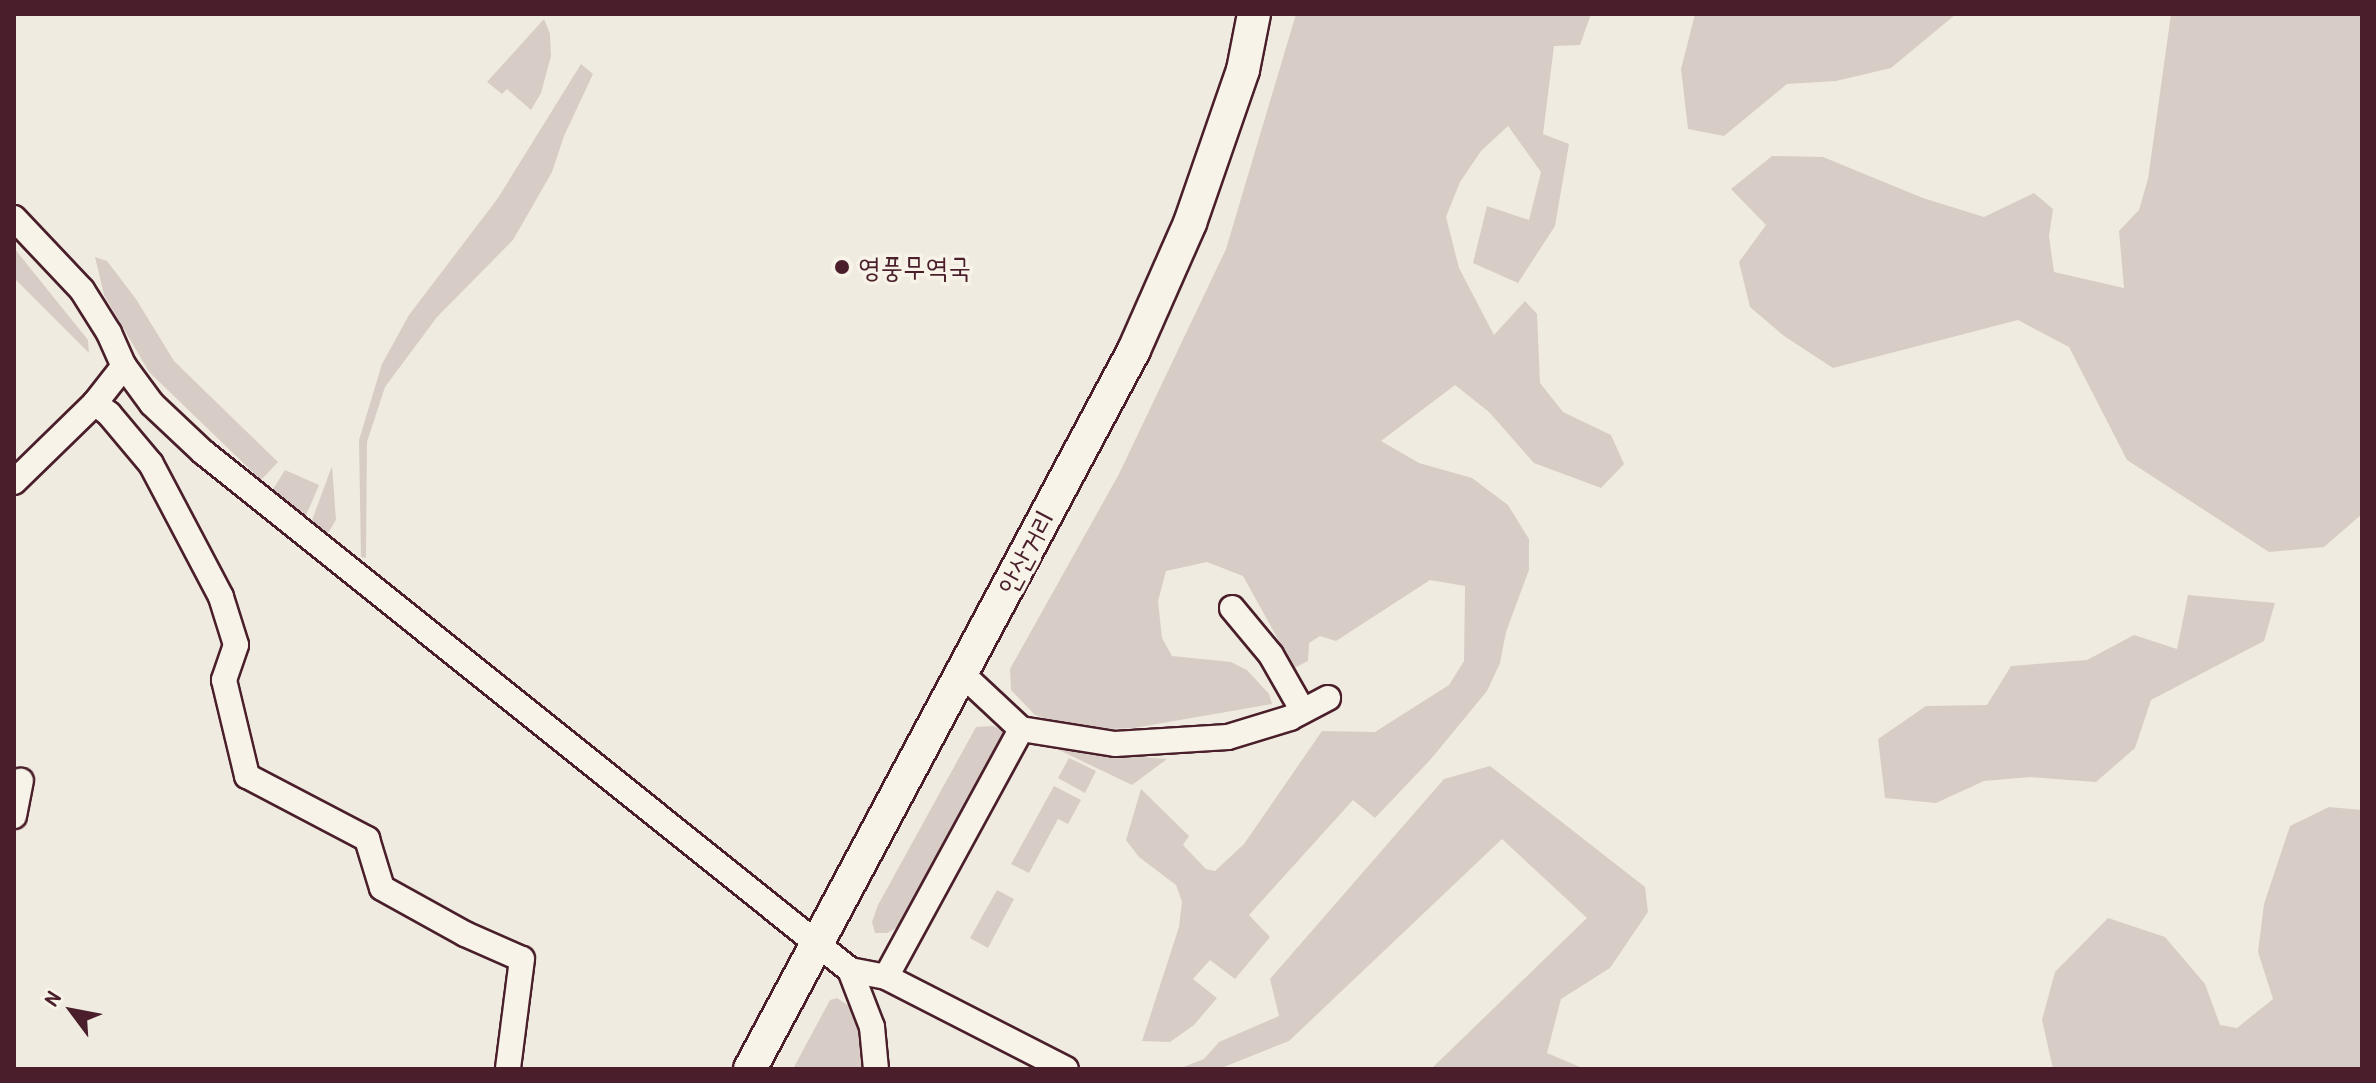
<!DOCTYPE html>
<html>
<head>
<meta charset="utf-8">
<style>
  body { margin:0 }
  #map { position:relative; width:2376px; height:1083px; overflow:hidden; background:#f0ebe0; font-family:"Patrick Hand","Poor Story",sans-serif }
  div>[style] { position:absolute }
  .green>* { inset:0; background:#d8cdc6 }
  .roads { filter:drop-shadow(2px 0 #4a1f2b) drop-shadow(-2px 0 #4a1f2b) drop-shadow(0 2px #4a1f2b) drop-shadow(0 -2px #4a1f2b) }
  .minor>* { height:24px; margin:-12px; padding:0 12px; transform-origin:12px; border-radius:12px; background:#f7f3e8 }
  .major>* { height:32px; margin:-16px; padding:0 16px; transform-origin:16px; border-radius:16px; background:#f7f3e8 }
  .dots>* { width:22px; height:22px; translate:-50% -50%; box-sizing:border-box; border:4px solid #f7f3e8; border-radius:50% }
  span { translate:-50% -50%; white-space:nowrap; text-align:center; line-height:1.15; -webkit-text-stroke:7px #f7f3e8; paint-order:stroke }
  .poi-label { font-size:28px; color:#4a1f2b }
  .left { translate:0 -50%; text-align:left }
  .street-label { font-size:28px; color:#4a1f2b }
  .frame { position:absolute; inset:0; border:16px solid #4a1f2b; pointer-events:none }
  .north { position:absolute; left:32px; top:971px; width:80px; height:80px; -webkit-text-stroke:6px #f7f3e8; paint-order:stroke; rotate:302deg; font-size:22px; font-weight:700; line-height:32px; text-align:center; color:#4a1f2b }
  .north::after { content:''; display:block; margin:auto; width:28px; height:36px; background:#4a1f2b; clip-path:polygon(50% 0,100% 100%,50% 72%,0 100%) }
</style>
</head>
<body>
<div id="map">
  <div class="green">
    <i style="clip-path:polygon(1296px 14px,1591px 14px,1580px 45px,1554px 46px,1543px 134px,1569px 144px,1555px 226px,1518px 283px,1473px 263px,1487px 206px,1529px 220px,1541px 172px,1508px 126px,1481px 151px,1460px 182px,1446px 217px,1459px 268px,1494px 335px,1525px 301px,1537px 314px,1540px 383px,1563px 412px,1611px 435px,1624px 464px,1601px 488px,1534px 463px,1489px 412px,1455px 385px,1381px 441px,1419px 463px,1472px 478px,1508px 505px,1529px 539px,1529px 570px,1506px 632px,1500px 663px,1487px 691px,1431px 759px,1375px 818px,1353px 800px,1249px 915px,1270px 937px,1235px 979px,1210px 960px,1193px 979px,1217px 998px,1194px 1025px,1170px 1042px,1142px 1041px,1179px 927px,1182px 902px,1176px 885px,1139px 857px,1126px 840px,1141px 789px,1189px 836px,1183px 845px,1206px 869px,1215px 871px,1244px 844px,1322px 731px,1375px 732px,1449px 685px,1464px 661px,1465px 586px,1430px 580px,1336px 641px,1320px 636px,1309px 643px,1308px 661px,1294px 668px,1243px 576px,1207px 562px,1166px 571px,1158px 601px,1162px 638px,1172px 656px,1231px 662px,1247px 670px,1269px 694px,1272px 704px,1134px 728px,1081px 730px,1035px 715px,1011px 690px,1010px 669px,1119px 474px,1226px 249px)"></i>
    <i style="clip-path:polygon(1695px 14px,1956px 14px,1891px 68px,1836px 81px,1787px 84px,1724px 136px,1688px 129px,1681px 69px)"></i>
    <i style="clip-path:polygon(2171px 14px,2362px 14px,2362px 514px,2324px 547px,2269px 552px,2127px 460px,2069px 347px,2018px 320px,1833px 368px,1784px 336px,1750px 307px,1739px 262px,1766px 225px,1731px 189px,1772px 156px,1823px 157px,1923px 198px,1984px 217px,2034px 193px,2053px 209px,2049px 236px,2054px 272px,2124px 288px,2119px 231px,2139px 210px,2148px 179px)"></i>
    <i style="clip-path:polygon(544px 19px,550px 34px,551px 56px,541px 93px,531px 110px,507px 89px,502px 94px,487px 82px)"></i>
    <i style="clip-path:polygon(581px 64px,593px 74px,564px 136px,552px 172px,513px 240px,437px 317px,385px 387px,367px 442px,366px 558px,361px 557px,359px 440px,382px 364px,409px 315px,498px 198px)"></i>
    <i style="clip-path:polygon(14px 248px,88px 340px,89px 353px,14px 278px)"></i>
    <i style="clip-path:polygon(95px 257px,107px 261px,136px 299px,174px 361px,278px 462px,261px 480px,149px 372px,104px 295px)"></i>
    <i style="clip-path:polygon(332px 466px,336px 520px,328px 533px,311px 523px)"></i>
    <i style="clip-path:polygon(285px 470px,319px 485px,305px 518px,272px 491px)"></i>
    <i style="clip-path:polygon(2188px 595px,2275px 603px,2264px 641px,2151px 700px,2135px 748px,2096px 782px,2030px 777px,1984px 781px,1936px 803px,1885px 798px,1878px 739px,1926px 706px,1987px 705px,2011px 666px,2087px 660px,2134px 635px,2177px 649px)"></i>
    <i style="clip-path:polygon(993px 726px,1002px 730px,1003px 741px,913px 909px,898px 927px,887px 933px,875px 933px,872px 922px,878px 905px,976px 727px)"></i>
    <i style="clip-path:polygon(1059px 750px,1167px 759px,1132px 785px)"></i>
    <i style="clip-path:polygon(1069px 758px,1096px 771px,1085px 793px,1058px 778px)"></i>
    <i style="clip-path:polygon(1490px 766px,1645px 887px,1648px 912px,1610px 968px,1561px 999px,1547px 1053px,1585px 1069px,1431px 1069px,1587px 918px,1502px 839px,1289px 1041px,1219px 1069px,1178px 1069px,1204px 1059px,1219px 1042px,1279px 1016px,1270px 979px,1444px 779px)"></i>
    <i style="clip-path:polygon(1054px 786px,1081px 800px,1068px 824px,1058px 819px,1029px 873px,1011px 864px)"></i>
    <i style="clip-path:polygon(2329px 807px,2362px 810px,2362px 1069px,2053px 1069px,2042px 1020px,2055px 972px,2108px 918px,2165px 937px,2205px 984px,2220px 1025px,2237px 1028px,2273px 999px,2258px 952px,2264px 904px,2290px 826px)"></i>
    <i style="clip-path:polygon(997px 890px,1014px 899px,988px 948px,970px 938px)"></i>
    <i style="clip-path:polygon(837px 998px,863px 1015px,865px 1069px,793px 1069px,830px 1000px)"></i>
  </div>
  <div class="roads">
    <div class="minor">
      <i style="left:14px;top:218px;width:99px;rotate:46.6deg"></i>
      <i style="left:82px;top:290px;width:51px;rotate:57.9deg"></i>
      <i style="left:109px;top:333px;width:36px;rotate:66deg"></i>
      <i style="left:124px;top:366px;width:47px;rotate:53.6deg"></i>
      <i style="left:152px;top:404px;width:70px;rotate:43.3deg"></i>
      <i style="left:203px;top:452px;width:829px;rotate:38.68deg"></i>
      <i style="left:850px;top:970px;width:37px;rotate:11deg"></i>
      <i style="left:886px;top:977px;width:282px;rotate:-61.4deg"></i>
      <i style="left:1021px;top:729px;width:82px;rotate:-137deg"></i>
      <i style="left:95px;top:403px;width:18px;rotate:38deg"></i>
      <i style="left:109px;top:414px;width:65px;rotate:50deg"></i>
      <i style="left:151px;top:464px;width:150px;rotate:62.2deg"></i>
      <i style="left:221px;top:597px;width:50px;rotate:72.6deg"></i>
      <i style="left:236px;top:645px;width:37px;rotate:109deg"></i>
      <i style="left:224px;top:680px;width:99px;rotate:76.5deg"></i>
      <i style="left:247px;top:776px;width:136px;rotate:27.7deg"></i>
      <i style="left:367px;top:839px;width:51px;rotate:73deg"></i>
      <i style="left:382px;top:888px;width:95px;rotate:29deg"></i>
      <i style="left:465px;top:934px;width:62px;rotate:23.7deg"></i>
      <i style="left:522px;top:959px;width:111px;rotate:97.3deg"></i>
      <i style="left:14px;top:482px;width:113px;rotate:-44.3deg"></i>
      <i style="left:95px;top:403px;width:47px;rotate:-51.9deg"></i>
      <i style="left:1232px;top:608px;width:61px;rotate:50.3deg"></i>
      <i style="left:1271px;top:655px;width:64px;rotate:60.3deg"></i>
      <i style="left:1021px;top:729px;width:95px;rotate:9.1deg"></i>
      <i style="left:1115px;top:744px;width:113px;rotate:-3.5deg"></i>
      <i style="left:1228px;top:737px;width:65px;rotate:-17deg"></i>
      <i style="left:1290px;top:718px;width:43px;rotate:-27.8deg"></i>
      <i style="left:14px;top:816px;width:36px;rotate:-79deg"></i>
      <i style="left:850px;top:970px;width:61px;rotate:68.9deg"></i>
      <i style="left:872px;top:1027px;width:42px;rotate:84.6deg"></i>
      <i style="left:886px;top:977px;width:202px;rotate:27.1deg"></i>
    </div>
    <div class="major">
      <i style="left:750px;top:1069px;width:815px;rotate:-61.89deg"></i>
      <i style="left:1134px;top:350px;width:139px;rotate:-66.2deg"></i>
      <i style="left:1190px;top:223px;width:162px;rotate:-70.9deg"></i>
      <i style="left:1243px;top:70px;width:57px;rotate:-78.9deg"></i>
    </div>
  </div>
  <div class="dots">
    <i style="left:842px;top:267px;background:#4a1f2b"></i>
  </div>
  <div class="poi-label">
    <span class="left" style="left:858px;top:267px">영풍무역국</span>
  </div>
  <div class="street-label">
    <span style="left:1026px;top:552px;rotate:-62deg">안산거리</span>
  </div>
  <div class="frame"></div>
  <div class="north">N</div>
</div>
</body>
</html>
